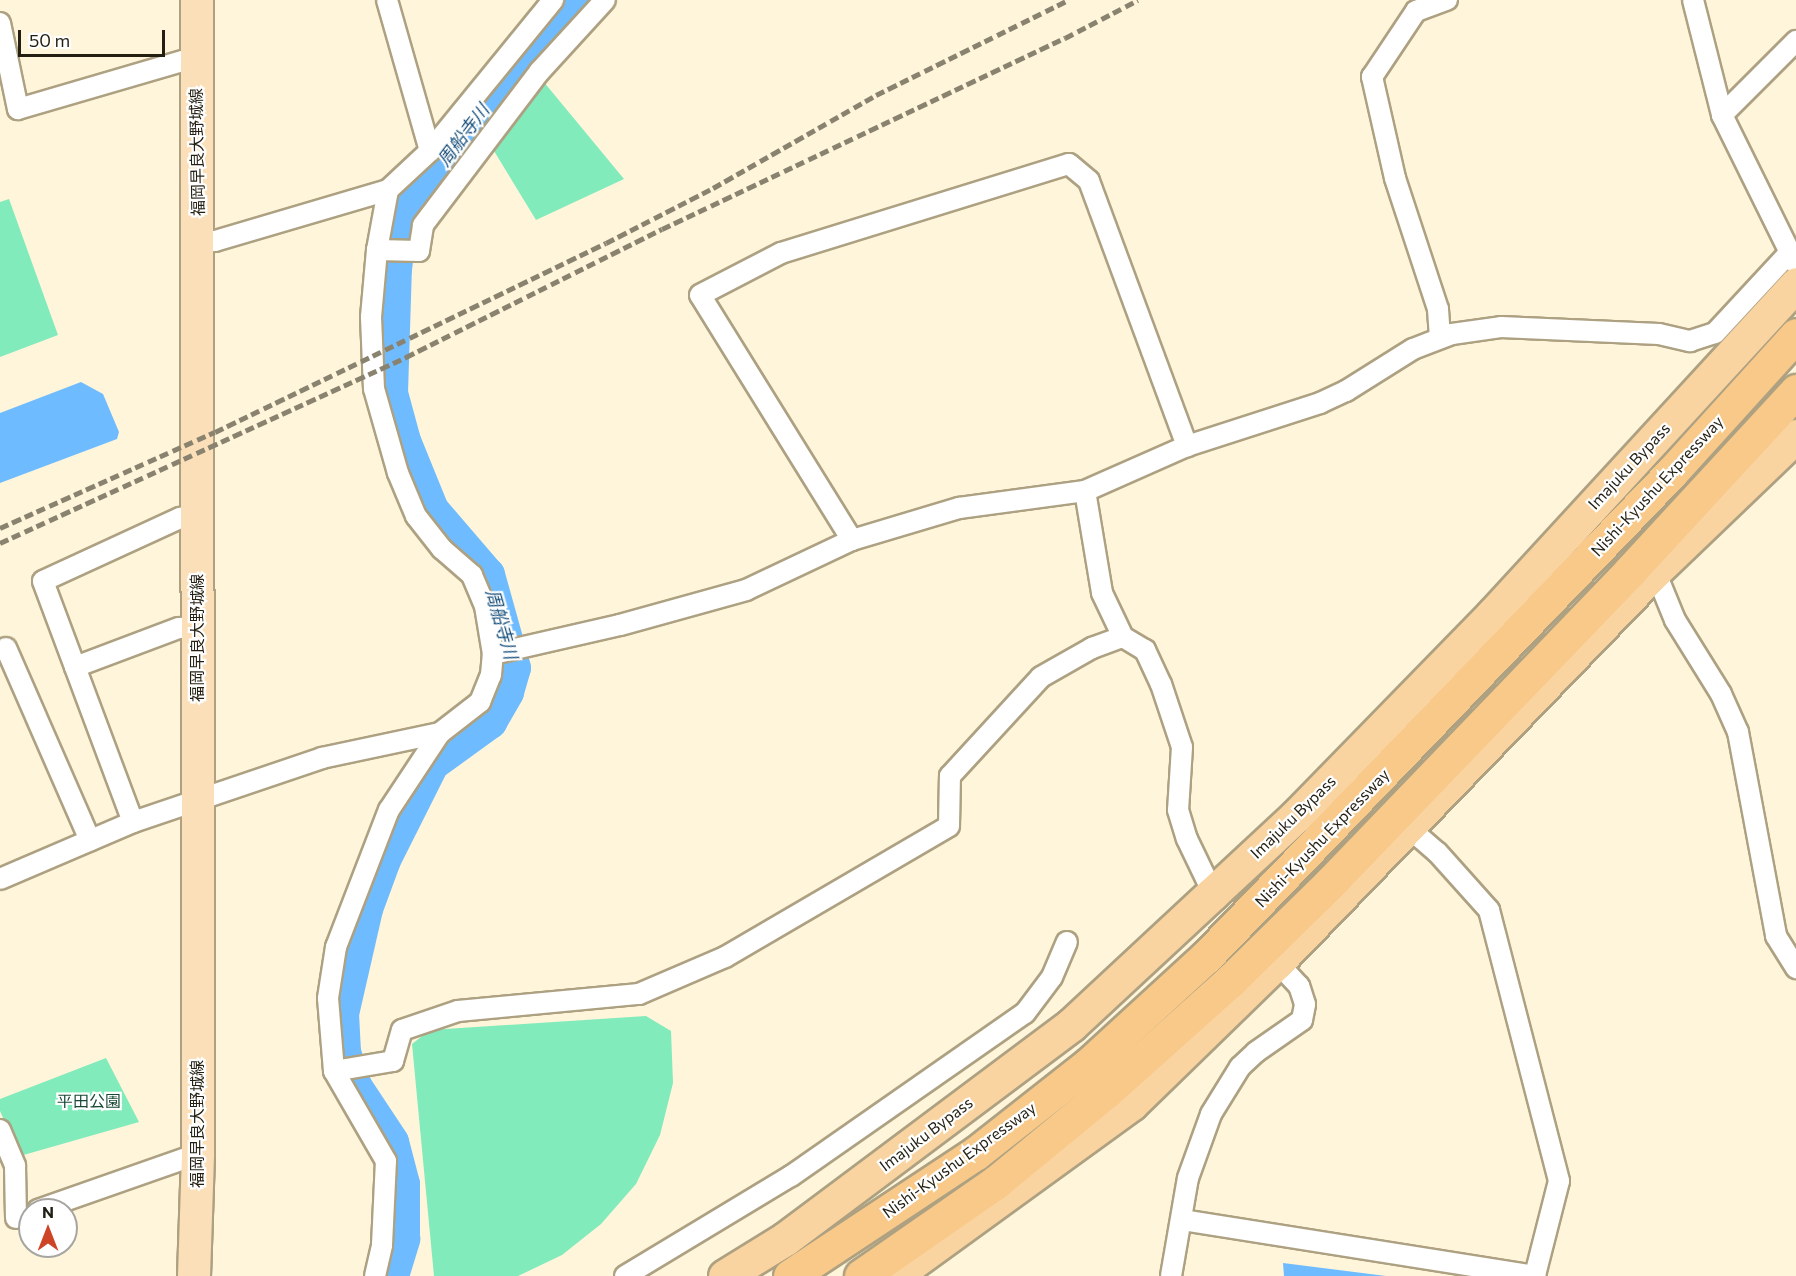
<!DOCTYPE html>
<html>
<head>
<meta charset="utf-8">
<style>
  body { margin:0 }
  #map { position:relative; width:1796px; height:1276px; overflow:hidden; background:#fff5da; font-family:Commissioner,"Noto Sans JP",sans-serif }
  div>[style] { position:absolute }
  .green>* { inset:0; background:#81ebbb }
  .water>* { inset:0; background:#6ebcff }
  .river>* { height:34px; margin:-17px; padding:0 17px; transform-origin:17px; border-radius:17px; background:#6ebcff }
  .roads { filter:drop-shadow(2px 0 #ada182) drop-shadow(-2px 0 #ada182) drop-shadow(0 2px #ada182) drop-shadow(0 -2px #ada182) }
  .minor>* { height:20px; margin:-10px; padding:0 10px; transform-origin:10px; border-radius:10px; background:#fff }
  .primary>* { height:32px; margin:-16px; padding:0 16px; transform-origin:16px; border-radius:16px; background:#fbdfb8 }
  .trunk>* { height:33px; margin:-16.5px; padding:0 16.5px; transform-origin:16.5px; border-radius:16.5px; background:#fad4a0 }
  .motorway>* { height:33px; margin:-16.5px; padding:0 16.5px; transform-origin:16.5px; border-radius:16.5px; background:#f8c989 }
  .rail>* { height:4.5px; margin-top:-2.25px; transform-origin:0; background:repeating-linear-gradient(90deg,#89826f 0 9px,transparent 0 13.5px) }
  span { translate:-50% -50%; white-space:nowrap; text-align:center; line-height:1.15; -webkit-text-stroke:4.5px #fff; paint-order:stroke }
  .street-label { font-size:16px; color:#231f13 }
  .park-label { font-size:16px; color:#194834 }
  .water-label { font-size:18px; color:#18507c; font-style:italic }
  .north { position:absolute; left:18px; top:1198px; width:60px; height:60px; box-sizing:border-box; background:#fff; border:2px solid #a7a5a1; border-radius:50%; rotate:0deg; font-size:16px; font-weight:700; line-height:24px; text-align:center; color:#231f13 }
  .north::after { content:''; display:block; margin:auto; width:21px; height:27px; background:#ce4426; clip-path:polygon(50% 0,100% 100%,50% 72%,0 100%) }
  .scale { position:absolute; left:18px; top:30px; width:147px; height:27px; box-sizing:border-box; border:3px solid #231f13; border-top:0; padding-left:8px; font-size:18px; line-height:21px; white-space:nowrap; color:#231f13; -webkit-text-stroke:4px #fff; paint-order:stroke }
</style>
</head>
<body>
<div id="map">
  <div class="green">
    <i style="clip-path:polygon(543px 81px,624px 179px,536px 220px,491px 146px)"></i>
    <i style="clip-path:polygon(9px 199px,58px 335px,0 357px,0 202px)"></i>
    <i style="clip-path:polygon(646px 1016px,671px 1031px,673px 1083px,660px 1135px,636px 1184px,601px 1224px,562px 1255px,518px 1276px,434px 1276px,412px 1044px,430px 1030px)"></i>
    <i style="clip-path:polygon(106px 1058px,139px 1122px,20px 1156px,0 1111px,0 1099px)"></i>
  </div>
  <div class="water">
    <i style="clip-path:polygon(81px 382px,103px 394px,119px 432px,117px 439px,0 483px,0 413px)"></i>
    <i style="clip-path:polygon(1283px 1263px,1386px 1276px,1284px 1276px)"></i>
  </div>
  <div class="river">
    <i style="left:392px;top:1276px;width:39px;rotate:-73deg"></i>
    <i style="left:403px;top:1239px;width:55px;rotate:-90deg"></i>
    <i style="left:403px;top:1184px;width:43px;rotate:-104.7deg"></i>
    <i style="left:392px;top:1142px;width:67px;rotate:-123.5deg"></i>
    <i style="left:355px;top:1086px;width:36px;rotate:-108deg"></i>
    <i style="left:344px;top:1052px;width:38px;rotate:-93deg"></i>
    <i style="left:342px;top:1014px;width:108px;rotate:-77.1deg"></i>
    <i style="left:366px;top:909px;width:52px;rotate:-69.8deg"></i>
    <i style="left:384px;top:860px;width:107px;rotate:-63.4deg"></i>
    <i style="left:432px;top:764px;width:72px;rotate:-35.9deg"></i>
    <i style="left:490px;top:722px;width:34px;rotate:-60deg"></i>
    <i style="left:507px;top:692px;width:25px;rotate:-74deg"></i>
    <i style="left:514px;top:668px;width:97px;rotate:-105.6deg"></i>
    <i style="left:488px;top:575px;width:86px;rotate:-130.7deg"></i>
    <i style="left:432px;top:510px;width:74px;rotate:-112.1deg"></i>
    <i style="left:404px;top:441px;width:50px;rotate:-105.2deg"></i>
    <i style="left:391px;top:393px;width:124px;rotate:-88.2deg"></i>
    <i style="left:395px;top:269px;width:50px;rotate:-83.2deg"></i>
    <i style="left:401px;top:219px;width:182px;rotate:-53.5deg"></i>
    <i style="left:509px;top:73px;width:105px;rotate:-44.2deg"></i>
  </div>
  <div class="roads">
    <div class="minor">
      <i style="left:387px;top:0;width:157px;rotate:74.1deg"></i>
      <i style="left:1693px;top:0;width:119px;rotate:75.8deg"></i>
      <i style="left:1722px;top:115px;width:165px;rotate:63.7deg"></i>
      <i style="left:0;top:23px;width:88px;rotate:78.2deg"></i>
      <i style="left:18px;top:109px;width:185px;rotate:-16.3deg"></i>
      <i style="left:1722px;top:115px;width:105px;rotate:-45deg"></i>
      <i style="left:198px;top:242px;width:17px;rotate:-3deg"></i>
      <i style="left:215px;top:241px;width:180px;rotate:-16.4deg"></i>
      <i style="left:377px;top:250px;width:42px;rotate:1.4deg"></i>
      <i style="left:419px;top:251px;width:26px;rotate:-81deg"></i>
      <i style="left:423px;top:225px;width:193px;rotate:-52.8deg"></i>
      <i style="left:540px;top:71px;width:96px;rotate:-47.5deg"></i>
      <i style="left:1440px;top:338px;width:29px;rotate:-94deg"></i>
      <i style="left:1438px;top:309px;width:138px;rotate:-108.2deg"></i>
      <i style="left:1395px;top:178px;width:104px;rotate:-102.8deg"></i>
      <i style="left:1372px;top:77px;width:79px;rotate:-56.3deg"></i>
      <i style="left:1416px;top:11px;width:33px;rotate:-20deg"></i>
      <i style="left:1085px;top:491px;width:103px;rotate:80.5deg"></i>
      <i style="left:1102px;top:593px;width:49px;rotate:64.5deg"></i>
      <i style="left:1123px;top:637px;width:26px;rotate:31deg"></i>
      <i style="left:1145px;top:650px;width:38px;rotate:65deg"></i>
      <i style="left:1161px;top:684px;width:66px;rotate:71.6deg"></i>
      <i style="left:1182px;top:747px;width:63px;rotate:93.6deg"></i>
      <i style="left:1178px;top:810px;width:30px;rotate:73deg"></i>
      <i style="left:1187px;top:839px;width:60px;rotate:64.3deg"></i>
      <i style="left:852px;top:540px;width:288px;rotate:-121.8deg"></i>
      <i style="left:700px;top:295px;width:91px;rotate:-27.4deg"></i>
      <i style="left:781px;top:253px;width:301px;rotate:-17.2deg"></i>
      <i style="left:1069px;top:164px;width:26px;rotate:40deg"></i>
      <i style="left:1089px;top:181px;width:283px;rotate:69.7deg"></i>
      <i style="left:1655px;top:571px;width:53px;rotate:67.8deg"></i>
      <i style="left:1675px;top:620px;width:87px;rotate:58.1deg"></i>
      <i style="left:1721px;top:694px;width:42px;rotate:65.9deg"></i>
      <i style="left:1738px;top:732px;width:208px;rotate:79.4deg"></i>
      <i style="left:1776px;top:936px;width:38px;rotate:58deg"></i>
      <i style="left:6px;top:648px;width:210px;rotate:66.4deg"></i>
      <i style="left:493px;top:654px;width:130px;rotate:-12.9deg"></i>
      <i style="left:620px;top:625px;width:131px;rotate:-15.5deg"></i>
      <i style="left:746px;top:590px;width:117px;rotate:-25.3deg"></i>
      <i style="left:852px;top:540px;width:112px;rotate:-16.7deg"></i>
      <i style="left:959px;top:508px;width:127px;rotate:-7.7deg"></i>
      <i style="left:1085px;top:491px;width:111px;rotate:-23.8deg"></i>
      <i style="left:1187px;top:446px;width:140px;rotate:-17.9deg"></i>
      <i style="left:1320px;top:403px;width:29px;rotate:-25deg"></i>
      <i style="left:1346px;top:391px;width:79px;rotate:-32.1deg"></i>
      <i style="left:1413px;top:349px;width:42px;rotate:-21deg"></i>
      <i style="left:1452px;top:334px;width:49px;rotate:-8.1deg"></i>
      <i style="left:1501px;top:327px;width:158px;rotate:2.5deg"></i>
      <i style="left:1659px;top:334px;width:32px;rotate:13deg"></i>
      <i style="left:1690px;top:341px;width:26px;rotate:-18deg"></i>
      <i style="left:1715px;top:333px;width:109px;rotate:-47.2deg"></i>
      <i style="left:75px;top:667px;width:111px;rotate:-20.6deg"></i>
      <i style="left:179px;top:628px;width:18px;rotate:-3deg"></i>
      <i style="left:133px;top:822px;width:257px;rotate:-110.5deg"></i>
      <i style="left:43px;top:581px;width:151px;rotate:-24.7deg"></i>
      <i style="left:180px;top:518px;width:18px;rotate:-6deg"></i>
      <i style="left:1409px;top:828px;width:37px;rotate:41deg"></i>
      <i style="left:1437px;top:852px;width:78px;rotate:48.1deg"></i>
      <i style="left:1489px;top:910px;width:280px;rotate:75.5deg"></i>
      <i style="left:1559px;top:1181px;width:97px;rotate:104.3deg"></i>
      <i style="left:0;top:879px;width:145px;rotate:-23.2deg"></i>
      <i style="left:133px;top:822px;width:200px;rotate:-18.7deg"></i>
      <i style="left:322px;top:758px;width:121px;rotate:-12deg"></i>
      <i style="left:334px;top:1071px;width:60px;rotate:-9.6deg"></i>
      <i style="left:393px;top:1061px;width:32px;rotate:-74deg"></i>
      <i style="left:402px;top:1030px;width:59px;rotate:-18.7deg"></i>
      <i style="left:458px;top:1011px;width:182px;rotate:-5.4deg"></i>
      <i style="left:639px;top:994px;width:94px;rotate:-23.3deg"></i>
      <i style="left:725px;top:957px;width:259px;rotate:-30.3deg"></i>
      <i style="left:949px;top:826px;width:50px;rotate:-88.9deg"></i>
      <i style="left:950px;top:776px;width:134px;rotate:-47.4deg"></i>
      <i style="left:1041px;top:677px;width:59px;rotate:-29.6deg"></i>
      <i style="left:1092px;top:648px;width:33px;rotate:-20deg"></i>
      <i style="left:0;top:1130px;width:39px;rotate:67deg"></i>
      <i style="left:15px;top:1166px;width:52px;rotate:88.9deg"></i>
      <i style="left:38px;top:1210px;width:170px;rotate:-19.3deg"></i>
      <i style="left:1182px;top:1220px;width:358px;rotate:9deg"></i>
      <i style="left:375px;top:1276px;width:32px;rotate:-77deg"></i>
      <i style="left:382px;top:1245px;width:84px;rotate:-87.3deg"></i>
      <i style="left:386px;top:1161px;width:104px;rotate:-120deg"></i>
      <i style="left:334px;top:1071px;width:73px;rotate:-94.7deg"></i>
      <i style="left:328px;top:998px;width:52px;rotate:-81.1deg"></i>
      <i style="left:336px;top:947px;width:147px;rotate:-68.9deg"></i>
      <i style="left:389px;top:810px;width:92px;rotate:-56.5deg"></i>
      <i style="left:440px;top:733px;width:51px;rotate:-37.8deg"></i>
      <i style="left:480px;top:702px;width:29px;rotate:-68deg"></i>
      <i style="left:491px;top:675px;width:21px;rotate:-85deg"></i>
      <i style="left:493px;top:654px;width:49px;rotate:-99.5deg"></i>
      <i style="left:485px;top:606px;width:34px;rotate:-113deg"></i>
      <i style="left:472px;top:575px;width:40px;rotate:-139deg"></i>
      <i style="left:442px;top:549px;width:42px;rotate:-128.2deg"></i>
      <i style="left:416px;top:516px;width:47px;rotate:-112.7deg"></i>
      <i style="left:398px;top:473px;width:87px;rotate:-105.9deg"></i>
      <i style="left:374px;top:389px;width:72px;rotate:-92.4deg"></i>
      <i style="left:371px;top:317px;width:67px;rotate:-84.9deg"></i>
      <i style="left:377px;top:250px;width:61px;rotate:-79.6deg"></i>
      <i style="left:388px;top:190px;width:57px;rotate:-42.9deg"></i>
      <i style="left:430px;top:151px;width:195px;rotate:-50.8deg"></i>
      <i style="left:625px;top:1276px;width:194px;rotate:-31.1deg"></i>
      <i style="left:791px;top:1176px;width:285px;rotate:-34.9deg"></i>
      <i style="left:1025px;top:1013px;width:45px;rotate:-53.1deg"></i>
      <i style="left:1052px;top:977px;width:38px;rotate:-67deg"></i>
      <i style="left:1171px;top:1276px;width:99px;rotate:-80.2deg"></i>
      <i style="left:1188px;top:1178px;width:68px;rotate:-70.2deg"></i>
      <i style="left:1211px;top:1114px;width:55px;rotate:-58.3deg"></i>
      <i style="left:1240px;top:1067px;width:22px;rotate:-43deg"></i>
      <i style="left:1256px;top:1052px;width:56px;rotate:-34.8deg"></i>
      <i style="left:1302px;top:1020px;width:16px;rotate:-79deg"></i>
      <i style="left:1305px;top:1004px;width:19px;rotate:-108deg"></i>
      <i style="left:1299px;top:986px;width:33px;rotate:-133deg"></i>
    </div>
    <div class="primary">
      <i style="left:194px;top:1276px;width:122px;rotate:-88.1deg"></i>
      <i style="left:198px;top:1154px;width:1154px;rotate:-90.05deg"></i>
    </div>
    <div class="trunk">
      <i style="left:725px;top:1276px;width:70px;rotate:-31.7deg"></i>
      <i style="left:785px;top:1239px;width:357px;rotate:-36.8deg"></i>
      <i style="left:1071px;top:1025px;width:194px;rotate:-42.9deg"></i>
      <i style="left:1213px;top:893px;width:115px;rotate:-42.9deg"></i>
      <i style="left:1297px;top:815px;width:281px;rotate:-45.7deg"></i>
      <i style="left:1493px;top:614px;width:448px;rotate:-47.4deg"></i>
      <i style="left:894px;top:1276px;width:293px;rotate:-36deg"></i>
      <i style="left:1131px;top:1104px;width:204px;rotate:-44.2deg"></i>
      <i style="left:1277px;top:962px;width:544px;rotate:-45.97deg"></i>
      <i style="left:1655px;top:571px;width:195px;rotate:-43.8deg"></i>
    </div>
    <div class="motorway">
      <i style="left:790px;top:1276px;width:223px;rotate:-33.5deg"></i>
      <i style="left:976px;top:1153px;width:142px;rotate:-38.2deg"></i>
      <i style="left:1088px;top:1065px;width:160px;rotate:-42.5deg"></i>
      <i style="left:1206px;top:957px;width:671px;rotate:-46.15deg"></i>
      <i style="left:1671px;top:473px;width:186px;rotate:-47.8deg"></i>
      <i style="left:861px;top:1276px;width:165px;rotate:-34.8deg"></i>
      <i style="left:996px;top:1182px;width:145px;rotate:-39.4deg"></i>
      <i style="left:1108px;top:1090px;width:164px;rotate:-41.8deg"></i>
      <i style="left:1230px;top:981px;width:140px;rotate:-44.4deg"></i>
      <i style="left:1330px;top:883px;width:433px;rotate:-46.1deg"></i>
      <i style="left:1630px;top:571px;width:245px;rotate:-47.3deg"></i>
    </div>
  </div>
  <div class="rail">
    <i style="left:0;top:528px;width:235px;rotate:-24.1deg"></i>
    <i style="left:215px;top:432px;width:434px;rotate:-25.8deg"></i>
    <i style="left:606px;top:243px;width:120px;rotate:-27.2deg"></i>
    <i style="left:713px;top:188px;width:188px;rotate:-29.7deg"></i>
    <i style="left:876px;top:95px;width:214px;rotate:-26.3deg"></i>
    <i style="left:0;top:543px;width:447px;rotate:-24.6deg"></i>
    <i style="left:406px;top:357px;width:286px;rotate:-26.6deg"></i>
    <i style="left:662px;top:229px;width:446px;rotate:-25.4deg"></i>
    <i style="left:1065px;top:38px;width:82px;rotate:-27.5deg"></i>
  </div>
  <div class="street-label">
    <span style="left:197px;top:152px;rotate:-91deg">福岡早良大野城線</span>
    <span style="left:1629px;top:466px;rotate:-47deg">Imajuku Bypass</span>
    <span style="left:1657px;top:486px;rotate:-47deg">Nishi-Kyushu Expressway</span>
    <span style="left:197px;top:638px;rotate:-90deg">福岡早良大野城線</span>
    <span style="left:1293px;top:817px;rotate:-44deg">Imajuku Bypass</span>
    <span style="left:1322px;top:838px;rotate:-46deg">Nishi-Kyushu Expressway</span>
    <span style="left:197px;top:1124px;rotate:-90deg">福岡早良大野城線</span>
    <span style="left:926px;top:1134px;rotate:-37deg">Imajuku Bypass</span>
    <span style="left:959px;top:1160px;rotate:-36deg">Nishi-Kyushu Expressway</span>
  </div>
  <div class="park-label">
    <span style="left:89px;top:1101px">平田公園</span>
  </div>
  <div class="water-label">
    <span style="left:463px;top:135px;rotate:-53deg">周船寺川</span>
    <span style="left:502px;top:624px;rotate:74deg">周船寺川</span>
  </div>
  <div class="north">N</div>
  <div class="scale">50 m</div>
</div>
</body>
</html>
